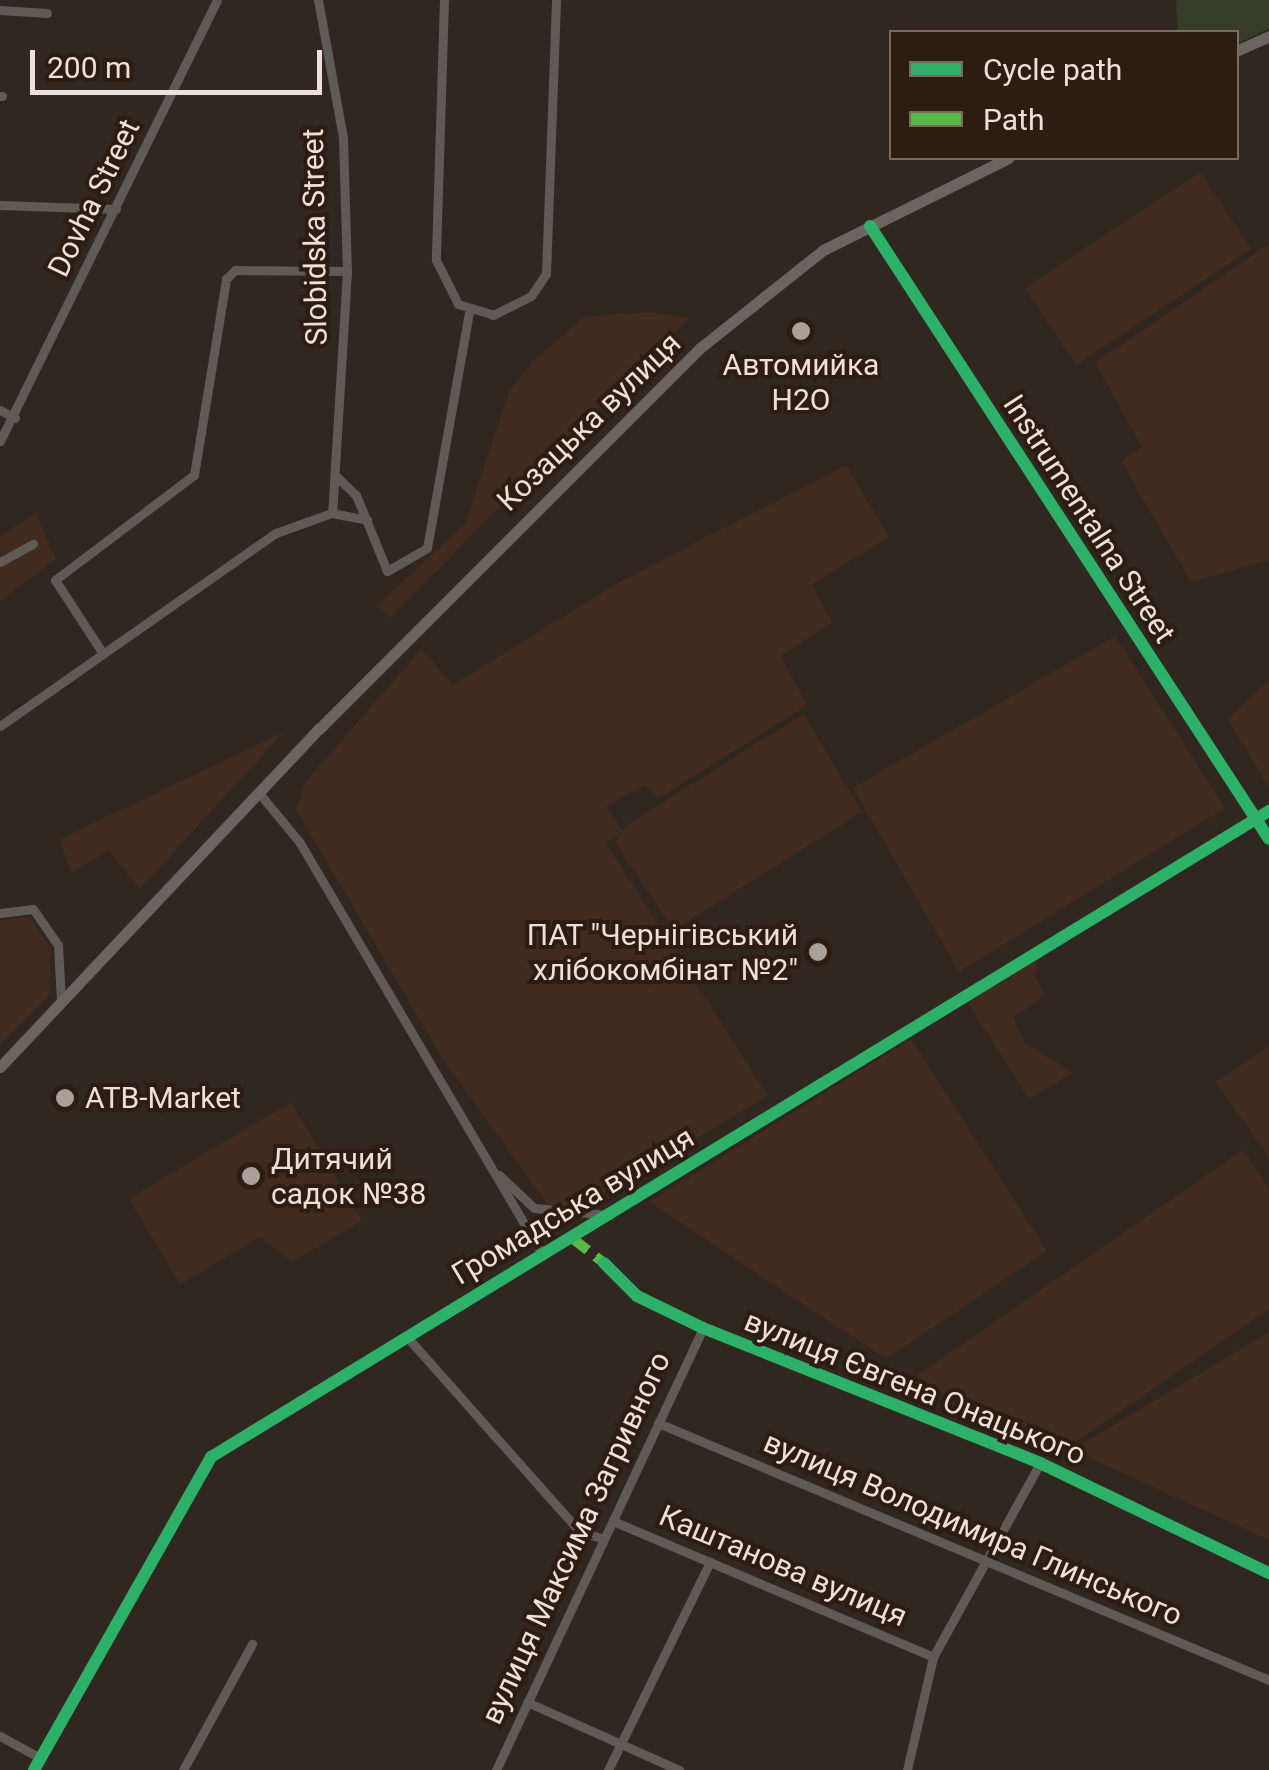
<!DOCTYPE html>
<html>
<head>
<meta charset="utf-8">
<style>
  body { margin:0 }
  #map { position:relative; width:1269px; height:1770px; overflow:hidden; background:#312721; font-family:Roboto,sans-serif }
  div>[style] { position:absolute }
  .built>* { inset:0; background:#412a1e }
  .green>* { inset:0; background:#353c29 }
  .minor>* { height:9px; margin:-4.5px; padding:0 4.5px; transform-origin:4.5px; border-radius:4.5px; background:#605a55 }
  .tertiary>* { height:10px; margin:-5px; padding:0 5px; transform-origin:5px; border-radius:5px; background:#605a55 }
  .secondary>* { height:11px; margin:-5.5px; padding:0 5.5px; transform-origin:5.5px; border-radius:5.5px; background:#6c645e }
  .quiet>* { height:10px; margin-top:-5px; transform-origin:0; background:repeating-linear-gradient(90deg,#58b947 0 20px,transparent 0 30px) }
  .cycleway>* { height:12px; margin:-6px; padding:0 6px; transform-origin:6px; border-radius:6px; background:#2db169 }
  .dots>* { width:28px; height:28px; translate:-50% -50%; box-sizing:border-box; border:5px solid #2d1c11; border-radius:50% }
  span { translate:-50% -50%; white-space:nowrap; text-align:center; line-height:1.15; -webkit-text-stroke:8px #2d1c11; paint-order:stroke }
  .street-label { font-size:30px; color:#ede0d9 }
  .poi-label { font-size:30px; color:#ede0d9 }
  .right { translate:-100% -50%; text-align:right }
  .left { translate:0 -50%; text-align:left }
  .legend { position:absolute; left:889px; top:30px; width:350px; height:130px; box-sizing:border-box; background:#2d1c11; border:2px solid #7a6a61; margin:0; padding:12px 18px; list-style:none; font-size:30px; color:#ede0d9 }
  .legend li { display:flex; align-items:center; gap:20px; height:50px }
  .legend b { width:50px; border:2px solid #7a6a61 }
  .scale { position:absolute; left:30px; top:50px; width:292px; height:45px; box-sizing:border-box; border:5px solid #ede0d9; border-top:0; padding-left:12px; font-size:30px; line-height:35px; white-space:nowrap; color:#ede0d9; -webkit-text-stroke:8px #2d1c11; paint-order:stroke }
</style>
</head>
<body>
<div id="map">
  <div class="built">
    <i style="clip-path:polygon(1200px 172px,1251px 249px,1076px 365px,1025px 288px)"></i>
    <i style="clip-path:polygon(1269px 244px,1269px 560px,1191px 582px,1121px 461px,1142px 447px,1095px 363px)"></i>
    <i style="clip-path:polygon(649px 312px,689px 318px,390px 618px,377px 605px,465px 524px,509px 391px,533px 361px,584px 317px)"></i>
    <i style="clip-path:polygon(846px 465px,889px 537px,811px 585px,833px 622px,781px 656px,807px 705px,658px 799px,645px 785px,606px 806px,623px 832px,606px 843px,768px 1096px,574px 1211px,547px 1204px,444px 1061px,296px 810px,304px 784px,421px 649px,453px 685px,616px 584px)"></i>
    <i style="clip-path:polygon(36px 513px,56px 559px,0 601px,0 537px)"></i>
    <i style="clip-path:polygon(1115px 636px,1225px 808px,959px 972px,853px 788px)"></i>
    <i style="clip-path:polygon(1269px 680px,1269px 787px,1227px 719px)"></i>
    <i style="clip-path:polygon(804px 714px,862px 812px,674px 930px,615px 843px,628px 824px)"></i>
    <i style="clip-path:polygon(285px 731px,140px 889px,108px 850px,72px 873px,59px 840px)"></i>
    <i style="clip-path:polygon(29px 917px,51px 948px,49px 996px,0 1045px,0 920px)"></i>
    <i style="clip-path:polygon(1039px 957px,1035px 977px,1046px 995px,1013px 1017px,1025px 1043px,1073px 1073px,1029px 1099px,966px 1000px)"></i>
    <i style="clip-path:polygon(911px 1039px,1047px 1251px,886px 1359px,649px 1202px)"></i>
    <i style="clip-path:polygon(1269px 1046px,1269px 1157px,1215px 1082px)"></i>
    <i style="clip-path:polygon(291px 1102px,362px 1221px,292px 1262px,260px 1237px,180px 1284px,129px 1199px)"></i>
    <i style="clip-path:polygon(1243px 1150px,1269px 1188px,1269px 1309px,1070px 1446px,1037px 1424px,1010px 1432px,915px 1377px)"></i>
    <i style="clip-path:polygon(1269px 1332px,1269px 1540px,1072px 1450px)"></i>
  </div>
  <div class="green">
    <i style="clip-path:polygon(1176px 0,1269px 0,1269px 28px,1237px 44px,1236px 32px,1178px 32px)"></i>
  </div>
  <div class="minor">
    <i style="left:318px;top:0;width:140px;rotate:79.7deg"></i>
    <i style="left:343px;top:138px;width:133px;rotate:88.3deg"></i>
    <i style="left:347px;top:271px;width:242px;rotate:93.5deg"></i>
    <i style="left:444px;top:0;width:260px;rotate:91.8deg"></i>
    <i style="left:436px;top:260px;width:49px;rotate:63.4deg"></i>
    <i style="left:458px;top:304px;width:37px;rotate:17deg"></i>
    <i style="left:493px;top:315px;width:42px;rotate:-26.6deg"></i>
    <i style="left:531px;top:296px;width:27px;rotate:-56deg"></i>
    <i style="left:546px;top:274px;width:274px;rotate:-87.9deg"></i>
    <i style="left:0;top:10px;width:47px;rotate:3.7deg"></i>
    <i style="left:0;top:96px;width:2px"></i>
    <i style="left:0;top:205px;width:116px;rotate:2deg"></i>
    <i style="left:0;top:410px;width:17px;rotate:28deg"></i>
    <i style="left:0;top:441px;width:491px;rotate:-63.8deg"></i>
    <i style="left:335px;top:475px;width:29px;rotate:44deg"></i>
    <i style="left:356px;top:495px;width:82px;rotate:67.8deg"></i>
    <i style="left:387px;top:571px;width:46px;rotate:-29.9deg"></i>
    <i style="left:427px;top:548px;width:240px;rotate:-79.9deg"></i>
    <i style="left:0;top:562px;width:38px;rotate:-29deg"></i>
    <i style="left:102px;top:652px;width:86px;rotate:-123.1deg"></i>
    <i style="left:55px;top:580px;width:174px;rotate:-37.1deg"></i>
    <i style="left:194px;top:475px;width:199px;rotate:-80.7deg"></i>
    <i style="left:226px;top:279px;width:13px;rotate:-45deg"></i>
    <i style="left:235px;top:270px;width:112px;rotate:0.5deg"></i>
    <i style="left:0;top:726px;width:337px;rotate:-35deg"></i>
    <i style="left:276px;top:533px;width:59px;rotate:-19.7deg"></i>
    <i style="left:332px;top:513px;width:36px;rotate:11deg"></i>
    <i style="left:259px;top:793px;width:65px;rotate:50.6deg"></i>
    <i style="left:300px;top:843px;width:477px;rotate:59.5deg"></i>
    <i style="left:0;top:913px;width:33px;rotate:-7deg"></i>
    <i style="left:33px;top:909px;width:44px;rotate:55.2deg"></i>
    <i style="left:58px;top:945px;width:56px;rotate:86.9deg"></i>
    <i style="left:499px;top:1175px;width:48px;rotate:43.3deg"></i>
    <i style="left:534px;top:1208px;width:76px;rotate:5.3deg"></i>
    <i style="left:604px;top:1263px;width:47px;rotate:45deg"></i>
    <i style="left:637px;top:1296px;width:73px;rotate:25.9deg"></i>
    <i style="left:703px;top:1328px;width:363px;rotate:21.8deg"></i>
    <i style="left:1040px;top:1463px;width:254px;rotate:25.7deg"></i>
    <i style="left:407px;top:1337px;width:259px;rotate:48.4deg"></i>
    <i style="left:579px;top:1531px;width:26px;rotate:18deg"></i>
    <i style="left:658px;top:1423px;width:663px;rotate:22.81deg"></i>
    <i style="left:613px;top:1521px;width:348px;rotate:23deg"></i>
    <i style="left:527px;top:1702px;width:167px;rotate:24.1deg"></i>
    <i style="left:0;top:1736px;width:46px;rotate:28.8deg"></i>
    <i style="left:183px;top:1770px;width:144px;rotate:-61.3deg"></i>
    <i style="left:496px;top:1770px;width:488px;rotate:-64.9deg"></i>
    <i style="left:608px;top:1770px;width:232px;rotate:-63.9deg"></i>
    <i style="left:907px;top:1770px;width:116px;rotate:-77deg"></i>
    <i style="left:933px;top:1657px;width:222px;rotate:-61.1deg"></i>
  </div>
  <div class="tertiary">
    <i style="left:870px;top:226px;width:731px;rotate:56.94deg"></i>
    <i style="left:34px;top:1770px;width:360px;rotate:-60.5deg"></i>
    <i style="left:211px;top:1457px;width:1240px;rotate:-31.41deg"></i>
  </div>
  <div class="secondary">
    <i style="left:1236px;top:51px;width:36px;rotate:-24deg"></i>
    <i style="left:0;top:1067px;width:465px;rotate:-46.7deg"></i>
    <i style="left:319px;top:729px;width:539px;rotate:-45deg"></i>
    <i style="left:700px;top:348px;width:157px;rotate:-38.5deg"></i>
    <i style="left:823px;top:250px;width:207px;rotate:-26.4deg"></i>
  </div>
  <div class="quiet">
    <i style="left:572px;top:1238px;width:41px;rotate:38deg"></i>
  </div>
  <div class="cycleway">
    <i style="left:870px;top:226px;width:731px;rotate:56.94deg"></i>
    <i style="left:604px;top:1263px;width:47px;rotate:45deg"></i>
    <i style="left:637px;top:1296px;width:73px;rotate:25.9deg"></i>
    <i style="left:703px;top:1328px;width:363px;rotate:21.8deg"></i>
    <i style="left:1040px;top:1463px;width:254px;rotate:25.7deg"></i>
    <i style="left:34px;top:1770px;width:360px;rotate:-60.5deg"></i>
    <i style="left:211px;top:1457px;width:1240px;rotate:-31.41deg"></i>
  </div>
  <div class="dots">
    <i style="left:801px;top:331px;background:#ab9f99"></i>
    <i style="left:818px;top:952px;background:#ab9f99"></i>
    <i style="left:65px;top:1098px;background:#ab9f99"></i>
    <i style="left:251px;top:1176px;background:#ab9f99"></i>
  </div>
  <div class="street-label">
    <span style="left:94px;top:198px;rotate:-64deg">Dovha Street</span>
    <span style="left:315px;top:237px;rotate:-91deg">Slobidska Street</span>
    <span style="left:589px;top:422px;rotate:-44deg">Козацька вулиця</span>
    <span style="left:1089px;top:519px;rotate:57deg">Instrumentalna Street</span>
    <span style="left:573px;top:1206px;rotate:-31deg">Громадська вулиця</span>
    <span style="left:915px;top:1388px;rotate:22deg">вулиця Євгена Онацького</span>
    <span style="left:973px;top:1529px;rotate:23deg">вулиця Володимира Глинського</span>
    <span style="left:576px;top:1538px;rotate:-65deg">вулиця Максима Загривного</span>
    <span style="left:783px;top:1566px;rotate:23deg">Каштанова вулиця</span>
  </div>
  <div class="poi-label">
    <span style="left:801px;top:382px">Автомийка<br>H2O</span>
    <span class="right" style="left:798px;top:952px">ПАТ "Чернігівський<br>хлібокомбінат №2"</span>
    <span class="left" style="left:85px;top:1098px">ATB-Market</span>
    <span class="left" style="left:271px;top:1176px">Дитячий<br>садок №38</span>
  </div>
  <ul class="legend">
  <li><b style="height:12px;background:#2db169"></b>Cycle path</li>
  <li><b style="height:12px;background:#58b947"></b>Path</li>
  </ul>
  <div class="scale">200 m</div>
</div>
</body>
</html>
